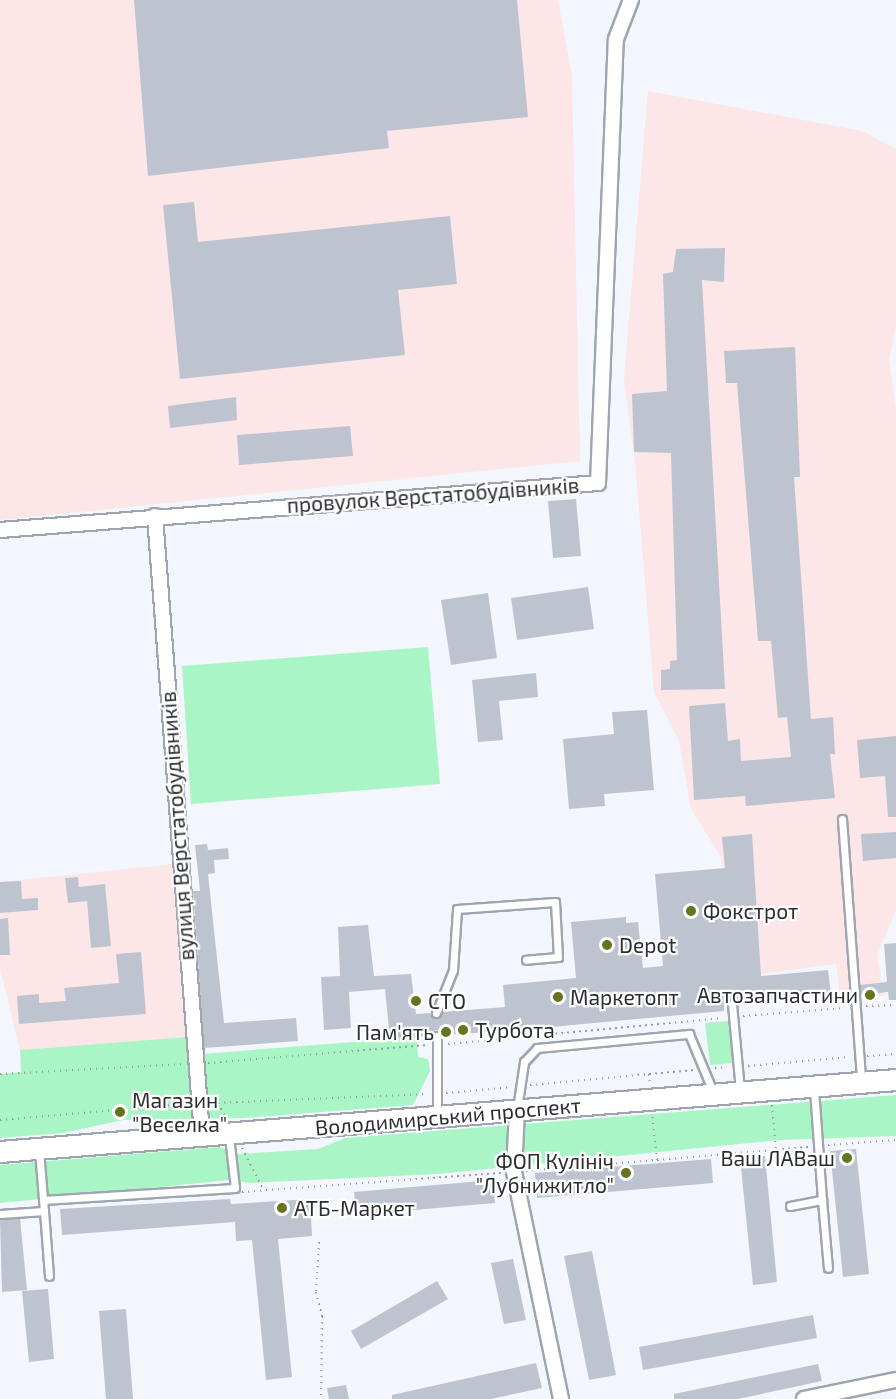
<!DOCTYPE html>
<html>
<head>
<meta charset="utf-8">
<style>
  body { margin:0 }
  #map { position:relative; width:896px; height:1399px; overflow:hidden; background:#f3f6fd; font-family:"Exo 2",sans-serif }
  div>[style] { position:absolute }
  .industrial>* { inset:0; background:#fce6e7 }
  .education>* { inset:0; background:#fce6e8 }
  .green>* { inset:0; background:#aaf5c6 }
  .building>* { inset:0; background:#bec4cf }
  .path>* { height:2px; margin-top:-1px; transform-origin:0; background:repeating-linear-gradient(90deg,#989aa0 0 1.5px,transparent 0 6px) }
  .roads { filter:drop-shadow(2px 0 #9fa5af) drop-shadow(-2px 0 #9fa5af) drop-shadow(0 2px #9fa5af) drop-shadow(0 -2px #9fa5af) }
  .service>* { height:7px; margin:-3.5px; padding:0 3.5px; transform-origin:3.5px; border-radius:3.5px; background:#fff }
  .minor>* { height:14px; margin:-7px; padding:0 7px; transform-origin:7px; border-radius:7px; background:#fff }
  .secondary>* { height:20px; margin:-10px; padding:0 10px; transform-origin:10px; border-radius:10px; background:#fff }
  .dots>* { width:16px; height:16px; translate:-50% -50%; box-sizing:border-box; border:3px solid #fff; border-radius:50% }
  span { translate:-50% -50%; white-space:nowrap; text-align:center; line-height:1.15; -webkit-text-stroke:4.5px #fff; paint-order:stroke }
  .street-label { font-size:21px; color:#2b2d31 }
  .poi-label { font-size:21px; color:#2b2d31 }
  .left { translate:0 -50%; text-align:left }
  .right { translate:-100% -50%; text-align:right }
</style>
</head>
<body>
<div id="map">
  <div class="industrial">
    <i style="clip-path:polygon(0 0,558px 0,572px 75px,580px 461px,0 520px)"></i>
    <i style="clip-path:polygon(648px 91px,862px 131px,896px 149px,896px 324px,889px 361px,896px 409px,896px 910px,877px 955px,884px 996px,840px 996px,836px 964px,737px 977px,721px 857px,691px 809px,679px 741px,654px 692px,635px 462px,624px 379px)"></i>
  </div>
  <div class="education">
    <i style="clip-path:polygon(174px 864px,187px 1037px,20px 1050px,0 968px,0 882px)"></i>
  </div>
  <div class="green">
    <i style="clip-path:polygon(428px 647px,440px 784px,191px 804px,182px 666px)"></i>
    <i style="clip-path:polygon(729px 1021px,734px 1063px,710px 1065px,705px 1023px)"></i>
    <i style="clip-path:polygon(187px 1037px,189px 1055px,417px 1037px,418px 1057px,428px 1059px,430px 1071px,413px 1105px,243px 1118px,123px 1120px,63px 1133px,0 1138px,0 1074px,21px 1072px,20px 1050px)"></i>
    <i style="clip-path:polygon(896px 1095px,896px 1136px,779px 1140px,437px 1174px,251px 1183px,230px 1180px,0 1203px,0 1165px,219px 1147px,239px 1154px,318px 1149px,345px 1138px)"></i>
  </div>
  <div class="building">
    <i style="clip-path:polygon(134px 0,517px 0,528px 117px,387px 131px,389px 148px,148px 176px)"></i>
    <i style="clip-path:polygon(194px 202px,198px 242px,450px 216px,457px 284px,398px 290px,405px 355px,180px 379px,163px 205px)"></i>
    <i style="clip-path:polygon(725px 248px,724px 282px,702px 280px,725px 689px,661px 690px,661px 670px,670px 669px,670px 661px,677px 660px,671px 453px,634px 452px,632px 394px,667px 391px,663px 274px,673px 272px,676px 249px)"></i>
    <i style="clip-path:polygon(795px 347px,800px 477px,794px 477px,811px 719px,833px 717px,835px 754px,830px 754px,835px 798px,746px 806px,745px 796px,694px 800px,689px 706px,725px 703px,728px 741px,740px 739px,741px 761px,791px 757px,787px 717px,778px 718px,771px 641px,758px 641px,737px 383px,726px 383px,724px 351px)"></i>
    <i style="clip-path:polygon(236px 397px,237px 420px,170px 428px,168px 406px)"></i>
    <i style="clip-path:polygon(350px 426px,353px 456px,239px 465px,237px 435px)"></i>
    <i style="clip-path:polygon(576px 499px,581px 556px,553px 558px,548px 501px)"></i>
    <i style="clip-path:polygon(588px 587px,594px 629px,517px 640px,511px 598px)"></i>
    <i style="clip-path:polygon(488px 593px,497px 658px,451px 665px,441px 600px)"></i>
    <i style="clip-path:polygon(536px 673px,538px 697px,499px 701px,503px 740px,478px 742px,472px 680px)"></i>
    <i style="clip-path:polygon(647px 710px,654px 790px,604px 794px,605px 806px,569px 809px,563px 739px,614px 734px,612px 712px)"></i>
    <i style="clip-path:polygon(896px 736px,896px 817px,888px 817px,885px 776px,860px 778px,857px 740px)"></i>
    <i style="clip-path:polygon(896px 832px,896px 858px,863px 861px,861px 834px)"></i>
    <i style="clip-path:polygon(752px 834px,761px 976px,828px 970px,831px 994px,737px 1003px,731px 999px,724px 1004px,724px 1011px,507px 1031px,443px 1035px,436px 1030px,431px 1036px,390px 1039px,385px 989px,349px 992px,351px 1028px,324px 1030px,321px 977px,340px 976px,338px 927px,368px 925px,374px 976px,411px 974px,416px 1014px,430px 1013px,436px 1019px,442px 1012px,505px 1007px,503px 985px,576px 978px,571px 922px,626px 917px,626px 923px,638px 922px,643px 968px,663px 966px,655px 874px,725px 868px,722px 837px)"></i>
    <i style="clip-path:polygon(207px 844px,208px 850px,228px 848px,229px 859px,214px 860px,215px 873px,208px 874px,224px 1023px,296px 1018px,298px 1041px,204px 1048px,193px 891px,200px 891px,195px 845px)"></i>
    <i style="clip-path:polygon(78px 877px,79px 887px,105px 884px,111px 946px,91px 948px,87px 901px,68px 903px,65px 878px)"></i>
    <i style="clip-path:polygon(21px 881px,22px 899px,38px 898px,38px 910px,0 913px,0 882px)"></i>
    <i style="clip-path:polygon(8px 918px,10px 955px,0 955px,0 919px)"></i>
    <i style="clip-path:polygon(896px 943px,896px 1000px,889px 1000px,888px 992px,860px 995px,860px 985px,887px 982px,884px 944px)"></i>
    <i style="clip-path:polygon(141px 952px,146px 1014px,19px 1024px,17px 996px,39px 994px,39px 1003px,66px 1001px,64px 988px,119px 983px,116px 954px)"></i>
    <i style="clip-path:polygon(856px 1149px,869px 1274px,843px 1277px,830px 1151px)"></i>
    <i style="clip-path:polygon(765px 1156px,777px 1282px,753px 1285px,740px 1158px)"></i>
    <i style="clip-path:polygon(711px 1159px,713px 1183px,537px 1198px,535px 1173px)"></i>
    <i style="clip-path:polygon(493px 1180px,495px 1203px,356px 1215px,354px 1192px)"></i>
    <i style="clip-path:polygon(230px 1199px,231px 1204px,310px 1199px,312px 1236px,278px 1239px,292px 1377px,266px 1380px,252px 1240px,236px 1241px,235px 1222px,62px 1235px,60px 1209px)"></i>
    <i style="clip-path:polygon(20px 1218px,27px 1290px,2px 1292px,0 1220px)"></i>
    <i style="clip-path:polygon(592px 1251px,616px 1375px,589px 1380px,564px 1256px)"></i>
    <i style="clip-path:polygon(513px 1259px,526px 1320px,504px 1324px,491px 1263px)"></i>
    <i style="clip-path:polygon(437px 1281px,448px 1299px,361px 1349px,351px 1331px)"></i>
    <i style="clip-path:polygon(48px 1289px,54px 1359px,29px 1362px,22px 1291px)"></i>
    <i style="clip-path:polygon(126px 1309px,133px 1399px,106px 1399px,99px 1311px)"></i>
    <i style="clip-path:polygon(813px 1315px,817px 1338px,643px 1370px,639px 1347px)"></i>
    <i style="clip-path:polygon(536px 1363px,542px 1388px,491px 1399px,392px 1399px,392px 1395px)"></i>
    <i style="clip-path:polygon(818px 1364px,822px 1381px,738px 1399px,674px 1399px,674px 1394px)"></i>
    <i style="clip-path:polygon(346px 1385px,349px 1399px,329px 1399px,327px 1388px)"></i>
  </div>
  <div class="path">
    <i style="left:866px;top:1006px;width:30px;rotate:-2deg"></i>
    <i style="left:743px;top:1016px;width:102px;rotate:-4.5deg"></i>
    <i style="left:448px;top:1044px;width:276px;rotate:-5.4deg"></i>
    <i style="left:867px;top:1056px;width:29px;rotate:-4deg"></i>
    <i style="left:208px;top:1063px;width:220px;rotate:-4.7deg"></i>
    <i style="left:748px;top:1066px;width:102px;rotate:-5deg"></i>
    <i style="left:715px;top:1068px;width:12px;rotate:-5deg"></i>
    <i style="left:0;top:1074px;width:185px;rotate:-3.1deg"></i>
    <i style="left:649px;top:1074px;width:11px;rotate:85deg"></i>
    <i style="left:530px;top:1085px;width:165px;rotate:-5.2deg"></i>
    <i style="left:446px;top:1093px;width:66px;rotate:-5.2deg"></i>
    <i style="left:212px;top:1103px;width:216px;rotate:-2.4deg"></i>
    <i style="left:218px;top:1103px;width:18px;rotate:61deg"></i>
    <i style="left:772px;top:1105px;width:45px;rotate:84.9deg"></i>
    <i style="left:0;top:1120px;width:186px;rotate:-4.9deg"></i>
    <i style="left:828px;top:1145px;width:68px;rotate:-4.2deg"></i>
    <i style="left:242px;top:1148px;width:48px;rotate:62.9deg"></i>
    <i style="left:657px;top:1160px;width:154px;rotate:-4.9deg"></i>
    <i style="left:526px;top:1171px;width:131px;rotate:-4.8deg"></i>
    <i style="left:657px;top:1160px;width:46px;rotate:-96.2deg"></i>
    <i style="left:242px;top:1192px;width:262px;rotate:-4.2deg"></i>
    <i style="left:319px;top:1242px;width:50px;rotate:93.4deg"></i>
    <i style="left:316px;top:1292px;width:25px;rotate:76deg"></i>
    <i style="left:322px;top:1316px;width:83px;rotate:90.7deg"></i>
  </div>
  <div class="roads">
    <div class="service">
      <i style="left:842px;top:819px;width:262px;rotate:85.8deg"></i>
      <i style="left:732px;top:1004px;width:87px;rotate:84.7deg"></i>
      <i style="left:436px;top:1013px;width:46px;rotate:-68.4deg"></i>
      <i style="left:453px;top:970px;width:61px;rotate:-86.2deg"></i>
      <i style="left:457px;top:909px;width:98px;rotate:-4.1deg"></i>
      <i style="left:555px;top:902px;width:55px;rotate:86.9deg"></i>
      <i style="left:558px;top:957px;width:32px;rotate:175deg"></i>
      <i style="left:517px;top:1109px;width:48px;rotate:-81.5deg"></i>
      <i style="left:524px;top:1062px;width:19px;rotate:-47deg"></i>
      <i style="left:537px;top:1048px;width:153px;rotate:-5.3deg"></i>
      <i style="left:689px;top:1034px;width:63px;rotate:67.5deg"></i>
      <i style="left:437px;top:1114px;width:78px;rotate:-90deg"></i>
      <i style="left:43px;top:1200px;width:192px;rotate:-3.6deg"></i>
      <i style="left:235px;top:1188px;width:52px;rotate:-96.6deg"></i>
      <i style="left:822px;top:1200px;width:68px;rotate:85deg"></i>
      <i style="left:790px;top:1206px;width:33px;rotate:-11deg"></i>
      <i style="left:822px;top:1200px;width:111px;rotate:-94.1deg"></i>
      <i style="left:44px;top:1211px;width:65px;rotate:85.6deg"></i>
      <i style="left:0;top:1214px;width:44px;rotate:-3.9deg"></i>
      <i style="left:44px;top:1211px;width:61px;rotate:-94.7deg"></i>
    </div>
    <div class="minor">
      <i style="left:155px;top:516px;width:621px;rotate:85.66deg"></i>
      <i style="left:0;top:530px;width:600px;rotate:-4.49deg"></i>
      <i style="left:598px;top:483px;width:444px;rotate:-87.7deg"></i>
      <i style="left:616px;top:39px;width:42px;rotate:-69deg"></i>
      <i style="left:517px;top:1110px;width:62px;rotate:92.8deg"></i>
      <i style="left:514px;top:1172px;width:232px;rotate:78.3deg"></i>
      <i style="left:804px;top:1399px;width:94px;rotate:-11.7deg"></i>
    </div>
    <div class="secondary">
      <i style="left:0;top:1152px;width:899px;rotate:-4.59deg"></i>
    </div>
  </div>
  <div class="dots">
    <i style="left:691px;top:911px;background:#66741f"></i>
    <i style="left:607px;top:945px;background:#66741f"></i>
    <i style="left:870px;top:995px;background:#66741f"></i>
    <i style="left:558px;top:997px;background:#66741f"></i>
    <i style="left:416px;top:1001px;background:#66741f"></i>
    <i style="left:463px;top:1030px;background:#66741f"></i>
    <i style="left:446px;top:1032px;background:#66741f"></i>
    <i style="left:120px;top:1112px;background:#66741f"></i>
    <i style="left:847px;top:1158px;background:#66741f"></i>
    <i style="left:626px;top:1173px;background:#66741f"></i>
    <i style="left:282px;top:1208px;background:#66741f"></i>
  </div>
  <div class="street-label">
    <span style="left:433px;top:495px;rotate:-4deg">провулок Верстатобудівників</span>
    <span style="left:177px;top:826px;rotate:-94deg">вулиця Верстатобудівників</span>
    <span style="left:448px;top:1116px;rotate:-5deg">Володимирський проспект</span>
  </div>
  <div class="poi-label">
    <span class="left" style="left:703px;top:911px">Фокстрот</span>
    <span class="left" style="left:619px;top:945px">Depot</span>
    <span class="right" style="left:858px;top:995px">Автозапчастини</span>
    <span class="left" style="left:570px;top:997px">Маркетопт</span>
    <span class="left" style="left:428px;top:1001px">СТО</span>
    <span class="left" style="left:475px;top:1030px">Турбота</span>
    <span class="right" style="left:434px;top:1032px">Пам'ять</span>
    <span class="left" style="left:132px;top:1112px">Магазин<br>"Веселка"</span>
    <span class="right" style="left:835px;top:1158px">Ваш ЛАВаш</span>
    <span class="right" style="left:614px;top:1173px">ФОП Кулініч<br>"Лубнижитло"</span>
    <span class="left" style="left:294px;top:1208px">АТБ-Маркет</span>
  </div>
</div>
</body>
</html>
